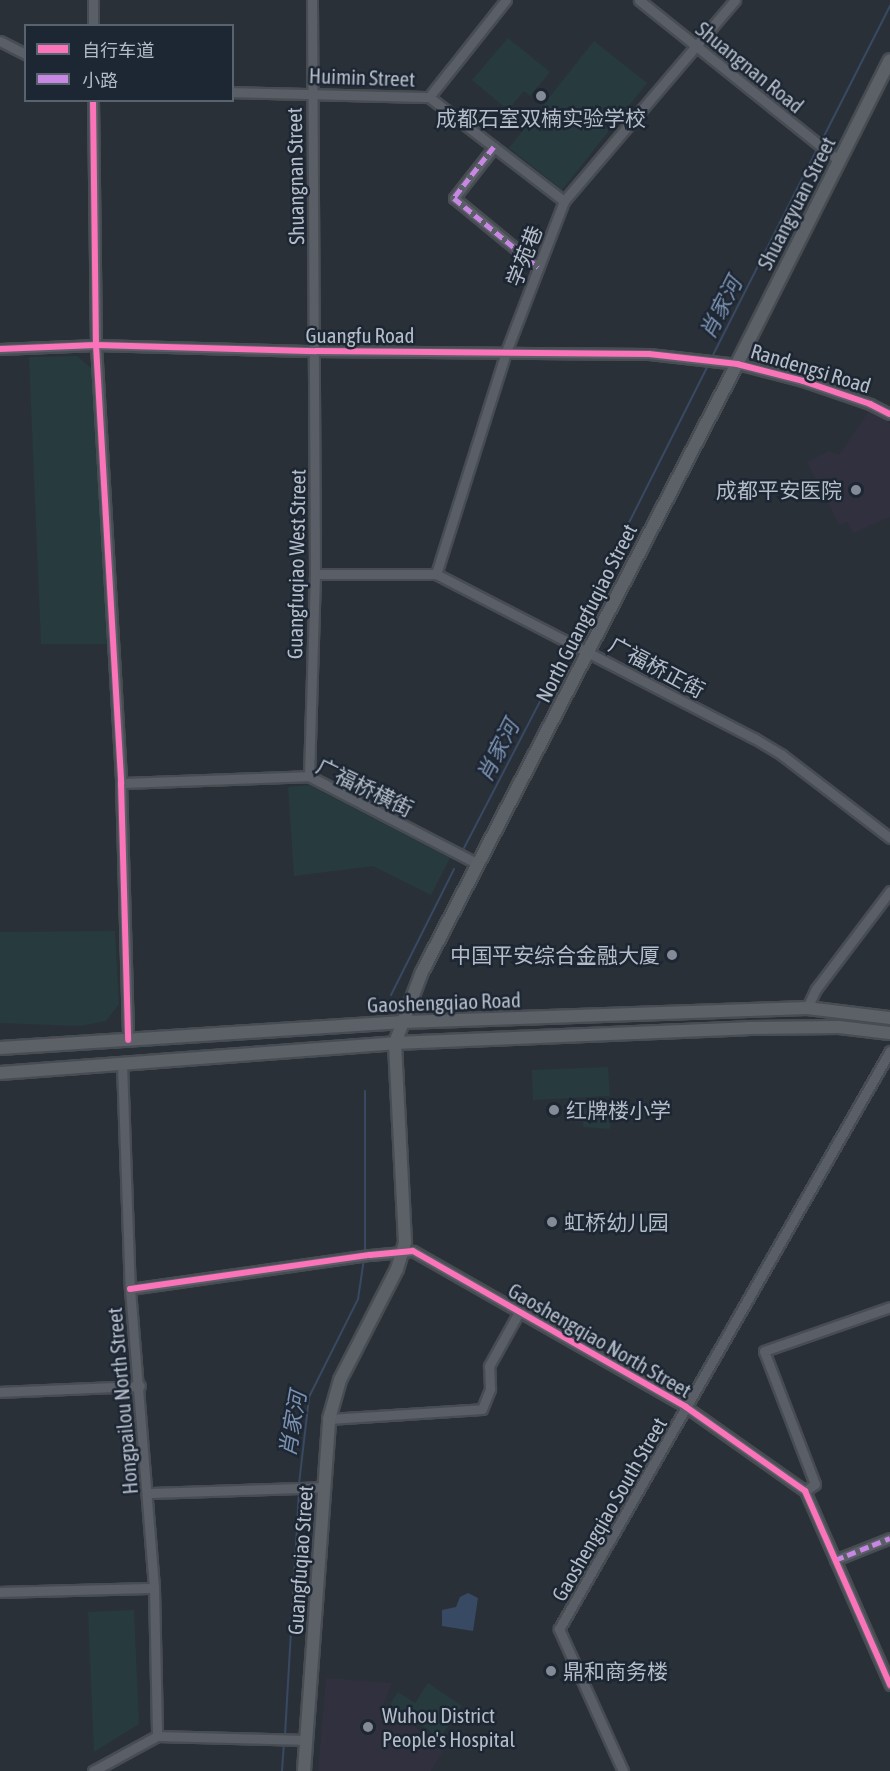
<!DOCTYPE html>
<html>
<head>
<meta charset="utf-8">
<style>
  body { margin:0 }
  #map { position:relative; width:890px; height:1771px; overflow:hidden; background:#2a3038; font-family:"Asap Condensed","Noto Sans SC",sans-serif }
  div>[style] { position:absolute }
  .medical>* { inset:0; background:#31303e }
  .green>* { inset:0; background:#273a3e }
  .water>* { inset:0; background:#384963 }
  .stream>* { height:2px; margin:-1px; padding:0 1px; transform-origin:1px; border-radius:1px; background:#384963 }
  .roads { filter:drop-shadow(2px 0 #484c53) drop-shadow(-2px 0 #484c53) drop-shadow(0 2px #484c53) drop-shadow(0 -2px #484c53) }
  .minor>* { height:9px; margin:-4.5px; padding:0 4.5px; transform-origin:4.5px; border-radius:4.5px; background:#5a5e66 }
  .major>* { height:12px; margin:-6px; padding:0 6px; transform-origin:6px; border-radius:6px; background:#5c6168 }
  .quiet>* { height:4.5px; margin-top:-2.25px; transform-origin:0; background:repeating-linear-gradient(90deg,#c787e3 0 9px,transparent 0 13.5px) }
  .cycleway>* { height:6px; margin:-3px; padding:0 3px; transform-origin:3px; border-radius:3px; background:#fb73b8 }
  .dots>* { width:16px; height:16px; translate:-50% -50%; box-sizing:border-box; border:3px solid #1d2633; border-radius:50% }
  span { translate:-50% -50%; white-space:nowrap; text-align:center; line-height:1.15; -webkit-text-stroke:5px #1d2633; paint-order:stroke }
  .street-label { font-size:21px; color:#b4bcc9 }
  .poi-label { font-size:21px; color:#b4bcc9 }
  .right { translate:-100% -50%; text-align:right }
  .left { translate:0 -50%; text-align:left }
  .water-label { font-size:22px; color:#7c92b1; font-style:italic }
  .legend { position:absolute; left:24px; top:24px; width:210px; height:78px; box-sizing:border-box; background:#1d2633; border:2px solid #59626f; margin:0; padding:8px 10px; list-style:none; font-size:18px; color:#b4bcc9 }
  .legend li { display:flex; align-items:center; gap:12px; height:30px }
  .legend b { width:30px; border:2px solid #59626f }
</style>
</head>
<body>
<div id="map">
  <div class="medical">
    <i style="clip-path:polygon(869px 411px,890px 423px,890px 517px,853px 533px,847px 522px,839px 525px,807px 462px,829px 451px,839px 455px)"></i>
    <i style="clip-path:polygon(326px 1678px,392px 1683px,383px 1705px,445px 1748px,431px 1771px,318px 1771px)"></i>
  </div>
  <div class="green">
    <i style="clip-path:polygon(508px 38px,550px 72px,530px 96px,524px 91px,508px 110px,472px 80px)"></i>
    <i style="clip-path:polygon(594px 41px,647px 83px,562px 190px,509px 148px)"></i>
    <i style="clip-path:polygon(77px 356px,91px 368px,107px 644px,41px 644px,29px 357px)"></i>
    <i style="clip-path:polygon(309px 785px,450px 858px,431px 895px,373px 866px,294px 876px,288px 787px)"></i>
    <i style="clip-path:polygon(115px 931px,119px 1004px,106px 1021px,80px 1026px,0 1023px,0 932px)"></i>
    <i style="clip-path:polygon(608px 1067px,610px 1096px,533px 1100px,532px 1070px)"></i>
    <i style="clip-path:polygon(584px 1109px,611px 1111px,610px 1129px,583px 1127px)"></i>
    <i style="clip-path:polygon(134px 1610px,139px 1724px,94px 1752px,88px 1612px)"></i>
    <i style="clip-path:polygon(428px 1683px,462px 1706px,440px 1738px,390px 1704px,398px 1692px,415px 1703px)"></i>
  </div>
  <div class="water">
    <i style="clip-path:polygon(468px 1593px,478px 1598px,473px 1631px,442px 1626px,442px 1610px,456px 1607px,460px 1597px)"></i>
  </div>
  <div class="stream">
    <i style="left:821px;top:142px;width:153px;rotate:-63.1deg"></i>
    <i style="left:711px;top:359px;width:237px;rotate:-63.2deg"></i>
    <i style="left:578px;top:624px;width:291px;rotate:-63.3deg"></i>
    <i style="left:464px;top:848px;width:204px;rotate:-62.6deg"></i>
    <i style="left:391px;top:995px;width:141px;rotate:-63.4deg"></i>
    <i style="left:365px;top:1091px;width:162px;rotate:90deg"></i>
    <i style="left:299px;top:1484px;width:88px;rotate:-83.4deg"></i>
    <i style="left:309px;top:1397px;width:110px;rotate:-63.4deg"></i>
    <i style="left:358px;top:1299px;width:40px;rotate:-81.5deg"></i>
    <i style="left:285px;top:1735px;width:243px;rotate:-86.7deg"></i>
    <i style="left:282px;top:1771px;width:27px;rotate:-86deg"></i>
  </div>
  <div class="roads">
    <div class="minor">
      <i style="left:93px;top:0;width:26px;rotate:90deg"></i>
      <i style="left:639px;top:0;width:257px;rotate:38.8deg"></i>
      <i style="left:0;top:41px;width:29px;rotate:27deg"></i>
      <i style="left:232px;top:92px;width:197px;rotate:1.5deg"></i>
      <i style="left:429px;top:97px;width:170px;rotate:37.6deg"></i>
      <i style="left:429px;top:97px;width:124px;rotate:-51.6deg"></i>
      <i style="left:93px;top:100px;width:245px;rotate:89.3deg"></i>
      <i style="left:96px;top:345px;width:439px;rotate:86.7deg"></i>
      <i style="left:121px;top:783px;width:257px;rotate:88.4deg"></i>
      <i style="left:494px;top:147px;width:65px;rotate:128.1deg"></i>
      <i style="left:454px;top:198px;width:109px;rotate:39.4deg"></i>
      <i style="left:0;top:349px;width:96px;rotate:-2.4deg"></i>
      <i style="left:96px;top:345px;width:220px;rotate:1.6deg"></i>
      <i style="left:316px;top:351px;width:333px;rotate:0.5deg"></i>
      <i style="left:649px;top:354px;width:89px;rotate:6.5deg"></i>
      <i style="left:737px;top:364px;width:68px;rotate:14.4deg"></i>
      <i style="left:803px;top:381px;width:71px;rotate:18.9deg"></i>
      <i style="left:870px;top:404px;width:22px;rotate:27deg"></i>
      <i style="left:315px;top:574px;width:121px"></i>
      <i style="left:436px;top:574px;width:358px;rotate:27.3deg"></i>
      <i style="left:754px;top:738px;width:33px;rotate:31deg"></i>
      <i style="left:782px;top:755px;width:136px;rotate:37.5deg"></i>
      <i style="left:436px;top:574px;width:233px;rotate:-72.5deg"></i>
      <i style="left:506px;top:352px;width:162px;rotate:-69deg"></i>
      <i style="left:564px;top:201px;width:264px;rotate:-49.6deg"></i>
      <i style="left:309px;top:776px;width:202px;rotate:-88.3deg"></i>
      <i style="left:315px;top:574px;width:574px;rotate:-90.3deg"></i>
      <i style="left:121px;top:783px;width:188px;rotate:-2.1deg"></i>
      <i style="left:309px;top:776px;width:191px;rotate:27.5deg"></i>
      <i style="left:807px;top:1008px;width:21px;rotate:-65deg"></i>
      <i style="left:816px;top:989px;width:123px;rotate:-52.9deg"></i>
      <i style="left:122px;top:1064px;width:225px;rotate:88deg"></i>
      <i style="left:130px;top:1289px;width:300px;rotate:85.4deg"></i>
      <i style="left:154px;top:1588px;width:148px;rotate:88.8deg"></i>
      <i style="left:130px;top:1289px;width:242px;rotate:-8.1deg"></i>
      <i style="left:370px;top:1255px;width:43px;rotate:-5.3deg"></i>
      <i style="left:413px;top:1251px;width:314px;rotate:29.7deg"></i>
      <i style="left:686px;top:1407px;width:146px;rotate:35.2deg"></i>
      <i style="left:805px;top:1491px;width:212px;rotate:66.3deg"></i>
      <i style="left:0;top:1392px;width:140px;rotate:-2.5deg"></i>
      <i style="left:329px;top:1419px;width:153px;rotate:-3.7deg"></i>
      <i style="left:482px;top:1409px;width:22px;rotate:-68deg"></i>
      <i style="left:490px;top:1389px;width:23px;rotate:-92deg"></i>
      <i style="left:489px;top:1366px;width:62px;rotate:-60.9deg"></i>
      <i style="left:805px;top:1491px;width:12px;rotate:-35deg"></i>
      <i style="left:815px;top:1484px;width:142px;rotate:-111deg"></i>
      <i style="left:764px;top:1351px;width:133px;rotate:-19.2deg"></i>
      <i style="left:148px;top:1493px;width:177px;rotate:-1.9deg"></i>
      <i style="left:835px;top:1560px;width:59px;rotate:-21.8deg"></i>
      <i style="left:0;top:1592px;width:154px;rotate:-1.5deg"></i>
      <i style="left:157px;top:1736px;width:150px;rotate:1.5deg"></i>
      <i style="left:93px;top:1771px;width:73px;rotate:-28.7deg"></i>
      <i style="left:623px;top:1771px;width:156px;rotate:-114.3deg"></i>
      <i style="left:559px;top:1629px;width:666px;rotate:-60.2deg"></i>
    </div>
    <div class="major">
      <i style="left:0;top:1048px;width:404px;rotate:-3.7deg"></i>
      <i style="left:403px;top:1022px;width:404px;rotate:-2deg"></i>
      <i style="left:807px;top:1008px;width:84px;rotate:6.9deg"></i>
      <i style="left:0;top:1073px;width:396px;rotate:-4.3deg"></i>
      <i style="left:395px;top:1043px;width:353px;rotate:-2.4deg"></i>
      <i style="left:748px;top:1028px;width:91px;rotate:-0.6deg"></i>
      <i style="left:839px;top:1027px;width:51px;rotate:6.7deg"></i>
      <i style="left:304px;top:1771px;width:353px;rotate:-85.9deg"></i>
      <i style="left:329px;top:1419px;width:41px;rotate:-74.2deg"></i>
      <i style="left:340px;top:1380px;width:125px;rotate:-62.8deg"></i>
      <i style="left:397px;top:1269px;width:28px;rotate:-73deg"></i>
      <i style="left:405px;top:1242px;width:199px;rotate:-92.9deg"></i>
      <i style="left:395px;top:1043px;width:76px;rotate:-69.2deg"></i>
      <i style="left:422px;top:972px;width:685px;rotate:-62.61deg"></i>
      <i style="left:737px;top:364px;width:340px;rotate:-63.3deg"></i>
    </div>
  </div>
  <div class="quiet">
    <i style="left:494px;top:147px;width:65px;rotate:128.1deg"></i>
    <i style="left:454px;top:198px;width:109px;rotate:39.4deg"></i>
    <i style="left:835px;top:1560px;width:59px;rotate:-21.8deg"></i>
  </div>
  <div class="cycleway">
    <i style="left:93px;top:100px;width:245px;rotate:89.3deg"></i>
    <i style="left:96px;top:345px;width:439px;rotate:86.7deg"></i>
    <i style="left:121px;top:783px;width:257px;rotate:88.4deg"></i>
    <i style="left:0;top:349px;width:96px;rotate:-2.4deg"></i>
    <i style="left:96px;top:345px;width:220px;rotate:1.6deg"></i>
    <i style="left:316px;top:351px;width:333px;rotate:0.5deg"></i>
    <i style="left:649px;top:354px;width:89px;rotate:6.5deg"></i>
    <i style="left:737px;top:364px;width:68px;rotate:14.4deg"></i>
    <i style="left:803px;top:381px;width:71px;rotate:18.9deg"></i>
    <i style="left:870px;top:404px;width:22px;rotate:27deg"></i>
    <i style="left:130px;top:1289px;width:242px;rotate:-8.1deg"></i>
    <i style="left:370px;top:1255px;width:43px;rotate:-5.3deg"></i>
    <i style="left:413px;top:1251px;width:314px;rotate:29.7deg"></i>
    <i style="left:686px;top:1407px;width:146px;rotate:35.2deg"></i>
    <i style="left:805px;top:1491px;width:212px;rotate:66.3deg"></i>
  </div>
  <div class="dots">
    <i style="left:541px;top:96px;background:#848b96"></i>
    <i style="left:856px;top:490px;background:#848b96"></i>
    <i style="left:672px;top:955px;background:#848b96"></i>
    <i style="left:554px;top:1110px;background:#848b96"></i>
    <i style="left:552px;top:1222px;background:#848b96"></i>
    <i style="left:551px;top:1671px;background:#848b96"></i>
    <i style="left:368px;top:1727px;background:#848b96"></i>
  </div>
  <div class="street-label">
    <span style="left:750px;top:67px;rotate:39deg">Shuangnan Road</span>
    <span style="left:362px;top:77px;rotate:2deg">Huimin Street</span>
    <span style="left:295px;top:176px;rotate:-91deg">Shuangnan Street</span>
    <span style="left:796px;top:203px;rotate:-63deg">Shuangyuan Street</span>
    <span style="left:524px;top:256px;rotate:-69deg">学苑巷</span>
    <span style="left:360px;top:335px">Guangfu Road</span>
    <span style="left:811px;top:368px;rotate:17deg">Randengsi Road</span>
    <span style="left:296px;top:564px;rotate:-89deg">Guangfuqiao West Street</span>
    <span style="left:586px;top:613px;rotate:-63deg">North Guangfuqiao Street</span>
    <span style="left:657px;top:667px;rotate:28deg">广福桥正街</span>
    <span style="left:365px;top:787px;rotate:26deg">广福桥横街</span>
    <span style="left:444px;top:1002px;rotate:-2deg">Gaoshengqiao Road</span>
    <span style="left:600px;top:1340px;rotate:30deg">Gaoshengqiao North Street</span>
    <span style="left:122px;top:1401px;rotate:-95deg">Hongpailou North Street</span>
    <span style="left:609px;top:1509px;rotate:-60deg">Gaoshengqiao South Street</span>
    <span style="left:300px;top:1560px;rotate:-86deg">Guangfuqiao Street</span>
  </div>
  <div class="poi-label">
    <span style="left:541px;top:118px">成都石室双楠实验学校</span>
    <span class="right" style="left:842px;top:490px">成都平安医院</span>
    <span class="right" style="left:660px;top:955px">中国平安综合金融大厦</span>
    <span class="left" style="left:566px;top:1110px">红牌楼小学</span>
    <span class="left" style="left:564px;top:1222px">虹桥幼儿园</span>
    <span class="left" style="left:563px;top:1671px">鼎和商务楼</span>
    <span class="left" style="left:382px;top:1727px">Wuhou District<br>People's Hospital</span>
  </div>
  <div class="water-label">
    <span style="left:721px;top:308px;rotate:-63deg">肖家河</span>
    <span style="left:498px;top:751px;rotate:-63deg">肖家河</span>
    <span style="left:293px;top:1424px;rotate:-80deg">肖家河</span>
  </div>
  <ul class="legend">
  <li><b style="height:8px;background:#fb73b8"></b>自行车道</li>
  <li><b style="height:8px;background:#c787e3"></b>小路</li>
  </ul>
</div>
</body>
</html>
